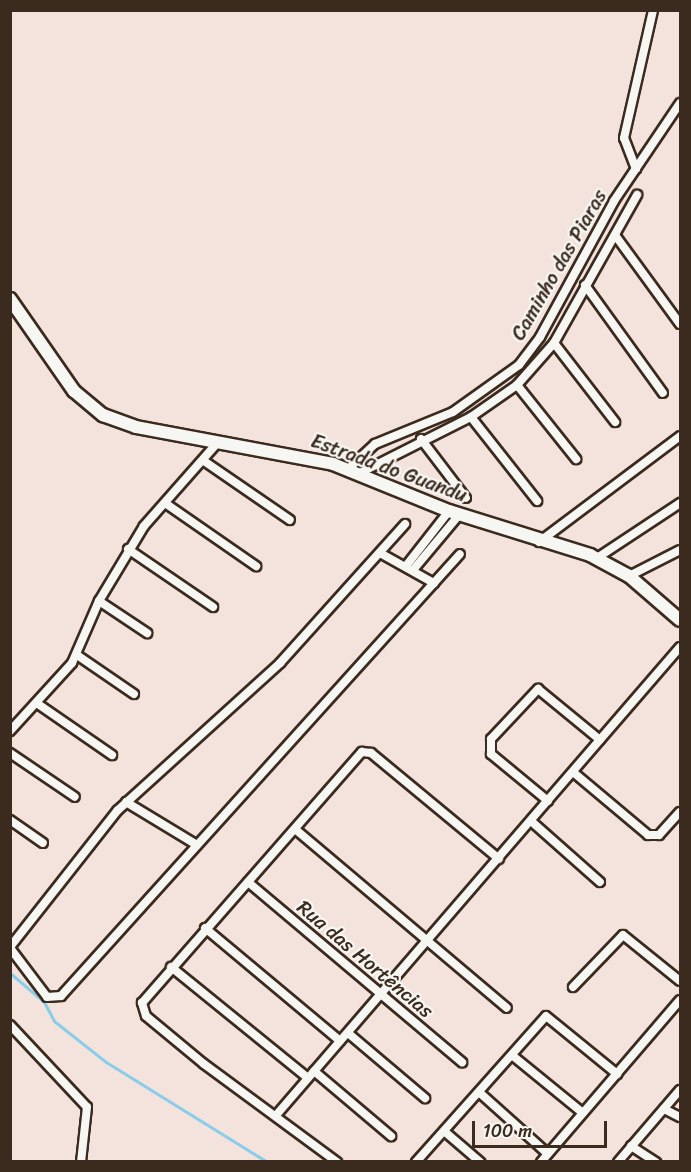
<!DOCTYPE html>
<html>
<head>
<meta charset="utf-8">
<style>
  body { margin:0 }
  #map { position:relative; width:691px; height:1172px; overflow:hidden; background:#f4e3dc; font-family:Sriracha,sans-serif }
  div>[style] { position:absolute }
  .stream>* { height:3px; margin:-1.5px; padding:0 1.5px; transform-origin:1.5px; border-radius:1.5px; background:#89cdea }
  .roads { filter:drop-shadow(2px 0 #3b2a1e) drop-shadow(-2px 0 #3b2a1e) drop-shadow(0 2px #3b2a1e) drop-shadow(0 -2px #3b2a1e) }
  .street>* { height:8px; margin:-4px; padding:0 4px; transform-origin:4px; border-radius:4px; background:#f6f6f2 }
  .secondary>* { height:12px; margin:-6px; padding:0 6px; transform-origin:6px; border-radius:6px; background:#f6f6f2 }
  span { translate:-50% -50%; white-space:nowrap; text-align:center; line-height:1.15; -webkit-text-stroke:4.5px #f6f6f2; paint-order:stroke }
  .street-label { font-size:20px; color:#3b2a1e }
  .frame { position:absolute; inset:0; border:12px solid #3b2a1e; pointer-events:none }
  .scale { position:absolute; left:472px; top:1121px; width:135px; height:27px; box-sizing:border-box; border:3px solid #3b2a1e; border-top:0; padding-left:8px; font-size:18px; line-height:21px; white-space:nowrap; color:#3b2a1e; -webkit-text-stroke:4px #f6f6f2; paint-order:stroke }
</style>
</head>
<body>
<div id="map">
  <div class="stream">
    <i style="left:10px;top:973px;width:45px;rotate:40.5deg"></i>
    <i style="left:44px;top:1002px;width:21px;rotate:62deg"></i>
    <i style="left:54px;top:1021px;width:66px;rotate:38.3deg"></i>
    <i style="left:106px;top:1062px;width:190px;rotate:31.8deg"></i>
  </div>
  <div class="roads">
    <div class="street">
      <i style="left:636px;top:169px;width:33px;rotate:-111deg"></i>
      <i style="left:624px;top:138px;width:131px;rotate:-77.2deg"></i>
      <i style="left:615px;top:235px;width:110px;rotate:53.9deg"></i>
      <i style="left:585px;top:285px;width:133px;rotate:54.2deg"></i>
      <i style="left:554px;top:343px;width:100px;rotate:52.3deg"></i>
      <i style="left:517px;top:385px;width:95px;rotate:51.4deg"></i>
      <i style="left:471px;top:417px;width:107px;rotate:51.8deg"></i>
      <i style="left:421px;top:439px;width:74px;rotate:52.7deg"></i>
      <i style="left:204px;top:461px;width:104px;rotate:34.5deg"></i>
      <i style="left:347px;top:470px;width:38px;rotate:-43deg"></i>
      <i style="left:375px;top:444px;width:84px;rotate:-22.3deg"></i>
      <i style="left:453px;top:412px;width:81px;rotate:-35.5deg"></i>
      <i style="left:519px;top:365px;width:35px;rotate:-53deg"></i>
      <i style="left:540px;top:337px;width:155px;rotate:-61.4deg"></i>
      <i style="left:614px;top:201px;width:118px;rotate:-56deg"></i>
      <i style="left:358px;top:474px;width:127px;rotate:-26.8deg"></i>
      <i style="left:471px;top:417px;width:56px;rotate:-34.8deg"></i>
      <i style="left:517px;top:385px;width:56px;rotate:-48.6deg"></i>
      <i style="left:554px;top:343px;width:170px;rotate:-60.7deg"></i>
      <i style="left:165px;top:503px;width:111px;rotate:34.7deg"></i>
      <i style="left:539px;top:542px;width:176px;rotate:-36.9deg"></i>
      <i style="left:128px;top:549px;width:103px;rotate:34.3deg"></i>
      <i style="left:380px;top:553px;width:62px;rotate:29.1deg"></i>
      <i style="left:597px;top:558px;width:100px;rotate:-33.5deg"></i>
      <i style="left:406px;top:566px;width:70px;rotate:-52deg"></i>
      <i style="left:413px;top:570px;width:72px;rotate:-50.1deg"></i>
      <i style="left:629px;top:576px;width:57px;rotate:-27deg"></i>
      <i style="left:99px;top:601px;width:58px;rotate:33.7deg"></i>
      <i style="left:77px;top:655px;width:69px;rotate:34.4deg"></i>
      <i style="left:38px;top:704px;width:90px;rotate:34.6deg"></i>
      <i style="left:10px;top:731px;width:92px;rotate:-47.6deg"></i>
      <i style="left:72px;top:663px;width:68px;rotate:-66.5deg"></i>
      <i style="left:99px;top:601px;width:87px;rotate:-59deg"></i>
      <i style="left:144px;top:526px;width:112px;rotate:-48.6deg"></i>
      <i style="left:10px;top:753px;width:78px;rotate:34.1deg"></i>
      <i style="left:573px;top:772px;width:98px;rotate:40deg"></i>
      <i style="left:648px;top:835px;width:11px"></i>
      <i style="left:659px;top:835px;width:31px;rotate:-48deg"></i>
      <i style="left:548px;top:801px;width:74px;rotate:-140.5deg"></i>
      <i style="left:491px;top:754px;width:15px;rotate:-90deg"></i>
      <i style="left:491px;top:739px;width:69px;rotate:-46.8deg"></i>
      <i style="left:538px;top:689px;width:80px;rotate:39.4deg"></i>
      <i style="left:126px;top:802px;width:83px;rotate:31.2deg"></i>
      <i style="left:10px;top:820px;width:40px;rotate:34.9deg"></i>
      <i style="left:531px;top:821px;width:92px;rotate:41.5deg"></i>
      <i style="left:295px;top:829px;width:277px;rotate:40.2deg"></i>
      <i style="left:248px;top:882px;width:280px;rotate:40.1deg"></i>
      <i style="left:205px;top:928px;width:176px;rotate:39.9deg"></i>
      <i style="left:10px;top:947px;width:174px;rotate:-51.8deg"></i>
      <i style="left:118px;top:810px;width:219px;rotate:-42.2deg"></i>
      <i style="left:280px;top:663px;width:187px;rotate:-48deg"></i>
      <i style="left:10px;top:948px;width:61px;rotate:52.9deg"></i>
      <i style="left:47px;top:997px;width:14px;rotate:-4deg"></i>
      <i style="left:61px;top:996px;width:595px;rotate:-47.93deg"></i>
      <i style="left:171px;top:967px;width:176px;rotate:39deg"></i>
      <i style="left:573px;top:987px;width:72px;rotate:-46.1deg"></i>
      <i style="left:623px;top:935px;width:73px;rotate:38.9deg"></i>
      <i style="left:10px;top:1025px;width:112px;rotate:46.8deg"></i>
      <i style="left:87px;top:1107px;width:55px;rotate:96.2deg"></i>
      <i style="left:348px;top:1033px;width:101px;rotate:40.2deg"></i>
      <i style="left:513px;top:1056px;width:90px;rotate:39.2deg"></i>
      <i style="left:314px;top:1071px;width:101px;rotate:40.2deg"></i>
      <i style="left:480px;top:1093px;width:91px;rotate:41.9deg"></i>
      <i style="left:664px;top:1109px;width:18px;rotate:27deg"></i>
      <i style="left:278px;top:1113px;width:615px;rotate:-49.22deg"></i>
      <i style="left:444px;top:1131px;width:48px;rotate:40.7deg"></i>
      <i style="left:631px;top:1146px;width:30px;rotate:33deg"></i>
      <i style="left:337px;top:1162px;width:165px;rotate:-143.6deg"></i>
      <i style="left:204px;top:1064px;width:75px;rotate:-140.4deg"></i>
      <i style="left:146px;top:1016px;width:14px;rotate:-107deg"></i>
      <i style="left:142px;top:1003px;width:334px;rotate:-48.8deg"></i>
      <i style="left:362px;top:752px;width:9px;rotate:6deg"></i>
      <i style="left:371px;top:753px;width:166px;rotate:39.6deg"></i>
      <i style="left:416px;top:1162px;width:195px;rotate:-48.3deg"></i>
      <i style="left:546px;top:1016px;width:92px;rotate:39.2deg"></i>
      <i style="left:541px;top:1162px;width:213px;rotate:-49.4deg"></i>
      <i style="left:618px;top:1162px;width:95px;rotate:-49.3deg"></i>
    </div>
    <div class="secondary">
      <i style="left:10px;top:299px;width:112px;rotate:55.2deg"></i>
      <i style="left:74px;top:391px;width:38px;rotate:40deg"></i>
      <i style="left:103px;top:415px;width:35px;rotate:20deg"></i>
      <i style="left:136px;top:427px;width:200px;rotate:10.6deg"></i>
      <i style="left:333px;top:464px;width:125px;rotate:22.1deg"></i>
      <i style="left:449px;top:511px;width:148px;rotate:17.3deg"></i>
      <i style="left:590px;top:555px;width:44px;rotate:28.3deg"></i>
      <i style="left:629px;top:576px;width:67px;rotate:40.8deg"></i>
    </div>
  </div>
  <div class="street-label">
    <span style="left:559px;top:265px;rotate:-60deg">Caminho das Piaras</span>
    <span style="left:389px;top:468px;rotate:20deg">Estrada do Guandu</span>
    <span style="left:365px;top:959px;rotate:40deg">Rua das Hortências</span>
  </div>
  <div class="frame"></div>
  <div class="scale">100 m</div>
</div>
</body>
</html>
